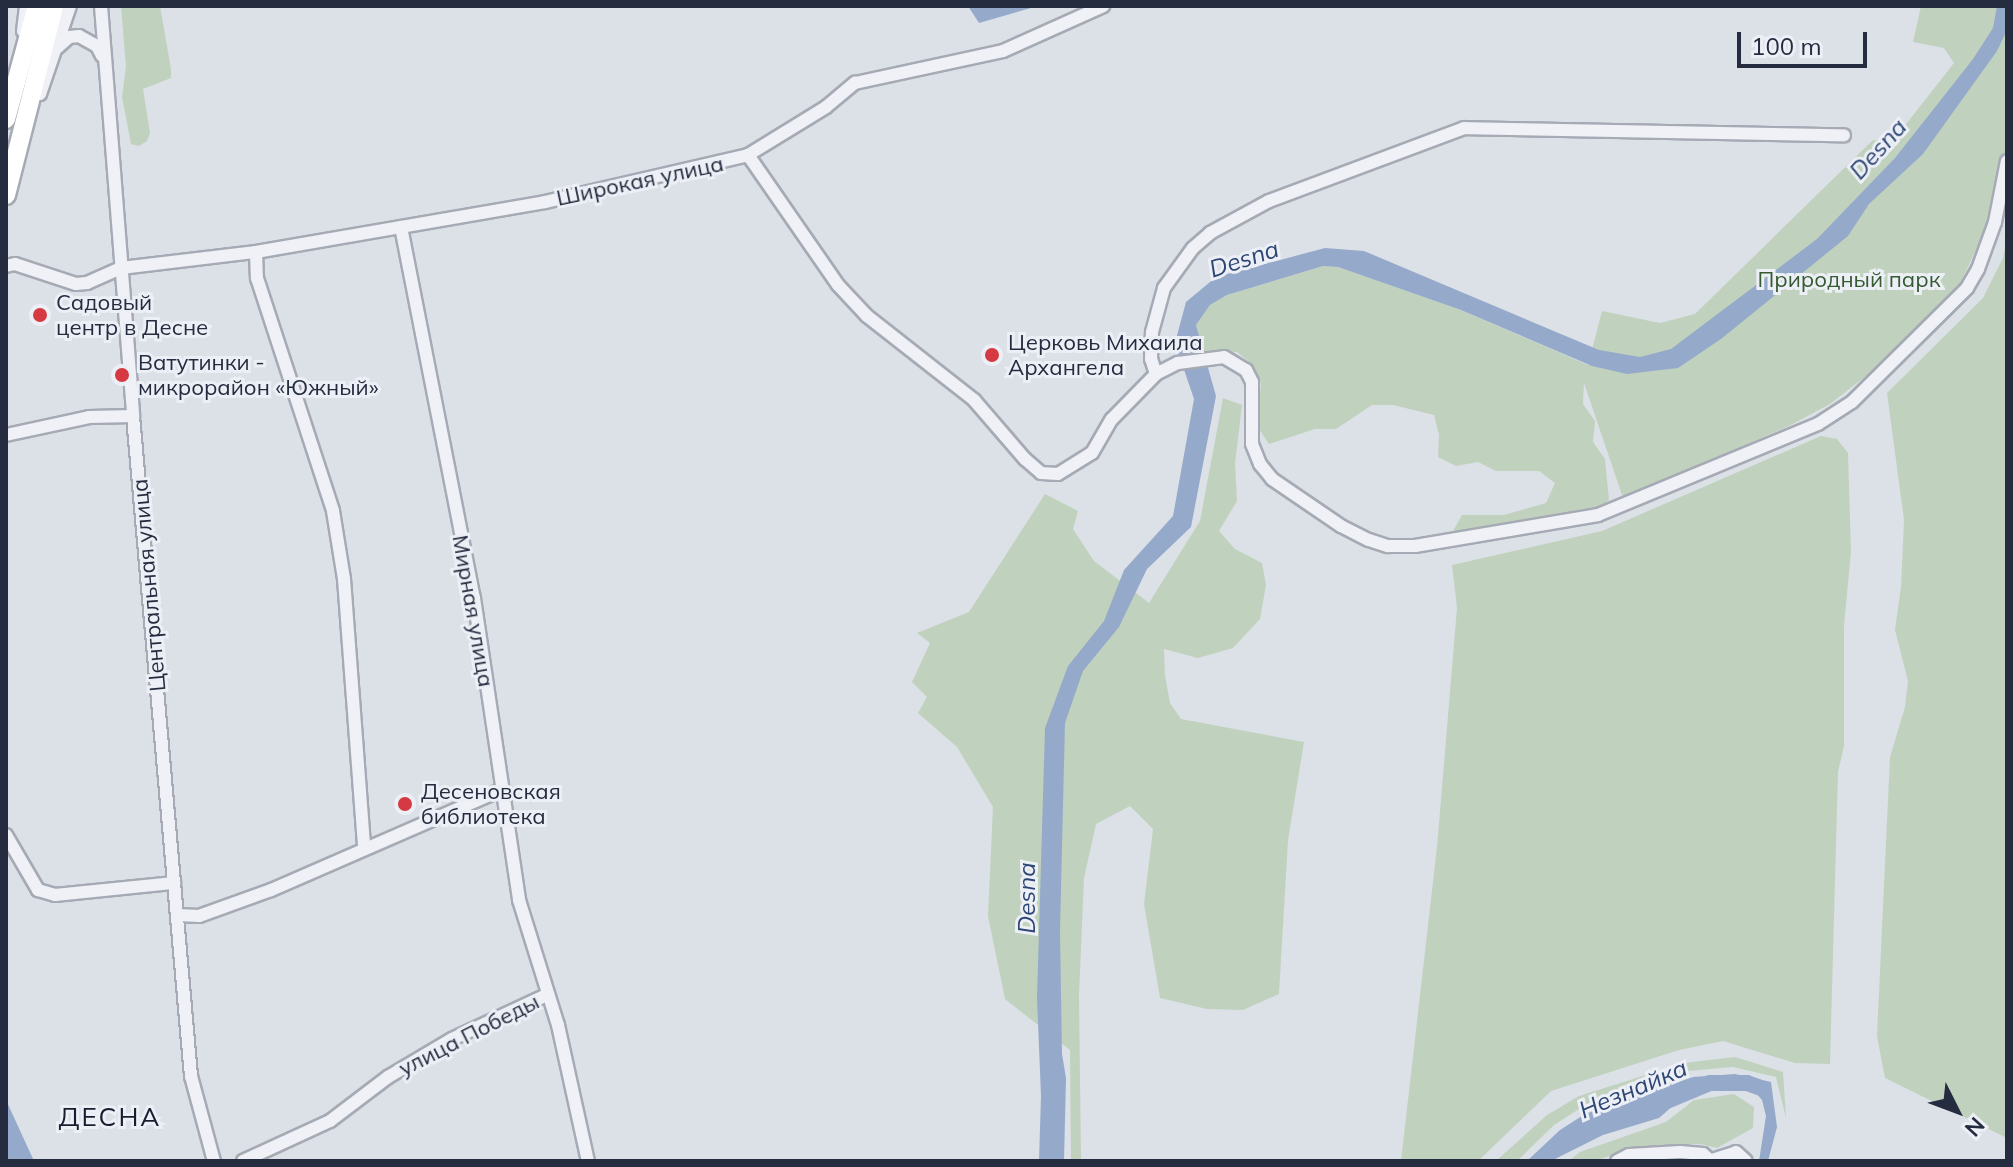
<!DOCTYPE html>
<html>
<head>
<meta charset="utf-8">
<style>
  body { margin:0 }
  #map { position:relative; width:2013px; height:1167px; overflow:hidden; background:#dce0e7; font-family:Mulish,sans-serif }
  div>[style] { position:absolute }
  .green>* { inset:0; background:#c0d2bd }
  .water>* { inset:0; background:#95aaca }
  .river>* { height:16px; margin:-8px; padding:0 8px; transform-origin:8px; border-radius:8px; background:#95aaca }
  .roads { filter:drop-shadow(2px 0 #a5aab5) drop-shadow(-2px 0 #a5aab5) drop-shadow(0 2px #a5aab5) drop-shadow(0 -2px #a5aab5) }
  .minor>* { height:12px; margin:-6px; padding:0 6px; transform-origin:6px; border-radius:6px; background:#eff1f6 }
  .highway>* { height:18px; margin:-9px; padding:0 9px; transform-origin:9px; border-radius:9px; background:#fff }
  .dots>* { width:22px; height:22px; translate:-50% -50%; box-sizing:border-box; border:4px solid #eceff5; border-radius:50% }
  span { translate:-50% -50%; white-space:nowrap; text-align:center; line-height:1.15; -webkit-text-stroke:6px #eceff5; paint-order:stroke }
  .street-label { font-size:22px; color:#252c3f }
  .park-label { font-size:22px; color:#365b32 }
  .poi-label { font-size:22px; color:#252c3f }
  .left { translate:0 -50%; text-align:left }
  .water-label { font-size:24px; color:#2d4674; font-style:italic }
  .quarter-label { font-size:26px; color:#181d2f; letter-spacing:2px }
  .frame { position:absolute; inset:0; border:8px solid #252c3f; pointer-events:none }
  .north { position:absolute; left:1917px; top:1071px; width:80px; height:80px; -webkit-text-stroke:6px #eceff5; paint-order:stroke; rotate:132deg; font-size:22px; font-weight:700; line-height:32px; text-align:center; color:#252c3f }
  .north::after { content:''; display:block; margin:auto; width:28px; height:36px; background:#252c3f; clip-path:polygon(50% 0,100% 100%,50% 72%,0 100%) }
  .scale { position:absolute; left:1737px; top:32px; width:130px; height:36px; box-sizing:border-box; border:4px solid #252c3f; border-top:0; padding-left:10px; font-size:24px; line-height:28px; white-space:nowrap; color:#252c3f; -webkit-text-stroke:6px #eceff5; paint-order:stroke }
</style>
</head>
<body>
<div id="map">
  <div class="green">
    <i style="clip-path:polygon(121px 6px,160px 6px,171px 69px,171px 78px,143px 89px,150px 133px,147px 141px,139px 146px,131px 144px,122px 97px,126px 67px)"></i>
    <i style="clip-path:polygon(1921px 6px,2007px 6px,2007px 144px,1986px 228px,1960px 284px,1920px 326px,1880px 365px,1830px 404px,1791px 425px,1623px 498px,1584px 383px,1583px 404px,1595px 421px,1593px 442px,1605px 459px,1609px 500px,1602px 506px,1452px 533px,1462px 515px,1504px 515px,1546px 503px,1555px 483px,1539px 471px,1496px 471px,1478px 462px,1456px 466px,1438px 457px,1439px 435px,1434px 415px,1393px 405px,1372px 405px,1336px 429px,1315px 429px,1269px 444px,1257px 426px,1261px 384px,1253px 365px,1237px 352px,1203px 351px,1196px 325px,1210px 305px,1227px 295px,1323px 266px,1338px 267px,1461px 310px,1588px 365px,1602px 311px,1660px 323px,1695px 314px,1873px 140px,1892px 142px,1954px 63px,1944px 48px,1913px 42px)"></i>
    <i style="clip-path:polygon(2007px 237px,2007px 1138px,1885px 1078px,1877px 1036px,1890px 757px,1905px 707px,1908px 681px,1895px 630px,1901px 587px,1904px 520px,1887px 393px,1983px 298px,2003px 258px)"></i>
    <i style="clip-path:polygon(1223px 398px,1242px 405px,1235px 464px,1237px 501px,1219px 531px,1235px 549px,1262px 563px,1266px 585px,1260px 619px,1233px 648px,1198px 658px,1164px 649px,1165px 675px,1170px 703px,1181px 719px,1304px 742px,1288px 840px,1279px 994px,1243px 1010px,1207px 1009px,1160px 998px,1144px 904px,1153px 829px,1130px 806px,1096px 824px,1084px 878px,1079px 995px,1081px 1161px,1071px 1161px,1070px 1050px,1005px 999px,988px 916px,993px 807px,957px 747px,918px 713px,927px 697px,912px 682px,930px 643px,917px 633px,969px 612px,1045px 494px,1078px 511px,1073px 529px,1094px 561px,1149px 603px,1200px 521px)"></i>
    <i style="clip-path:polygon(1821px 436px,1837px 439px,1848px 453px,1851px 552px,1844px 625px,1844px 746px,1838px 772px,1830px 1064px,1795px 1063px,1723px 1041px,1679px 1050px,1551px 1091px,1478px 1161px,1401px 1161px,1437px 847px,1457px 608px,1452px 565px,1602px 531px)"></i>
    <i style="clip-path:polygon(1735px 1057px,1783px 1072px,1786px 1118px,1776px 1077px,1733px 1067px,1688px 1071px,1579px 1109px,1554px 1125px,1517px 1161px,1496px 1161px,1547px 1115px,1579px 1096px,1684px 1063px)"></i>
    <i style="clip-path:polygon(1734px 1094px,1754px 1107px,1753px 1128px,1717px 1148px,1700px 1144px,1632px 1149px,1594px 1161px,1569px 1161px,1580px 1152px,1666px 1122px,1694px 1100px)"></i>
  </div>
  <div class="water">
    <i style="clip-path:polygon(968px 6px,1038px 6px,979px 23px)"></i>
    <i style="clip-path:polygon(1997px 6px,2007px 6px,2007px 30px,1997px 51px,1923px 154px,1869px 204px,1848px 236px,1721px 339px,1678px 368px,1627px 374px,1592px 366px,1461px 310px,1338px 267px,1323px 266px,1227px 295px,1210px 305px,1196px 325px,1216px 396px,1191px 527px,1147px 569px,1119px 627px,1083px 671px,1065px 723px,1060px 931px,1062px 1054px,1066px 1078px,1064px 1161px,1039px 1161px,1041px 1096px,1037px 998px,1045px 728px,1068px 666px,1104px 621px,1124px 570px,1173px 516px,1194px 399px,1175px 343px,1186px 302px,1216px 277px,1325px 248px,1364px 251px,1599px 350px,1640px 357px,1671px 349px,1817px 239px,1895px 158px,1973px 59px,1993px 28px)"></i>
    <i style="clip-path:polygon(1735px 1074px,1771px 1082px,1777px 1127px,1768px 1161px,1759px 1161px,1766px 1116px,1762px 1100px,1747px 1083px,1713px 1082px,1690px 1091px,1659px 1118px,1603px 1135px,1551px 1161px,1527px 1161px,1560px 1130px,1585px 1114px,1693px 1077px)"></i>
    <i style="clip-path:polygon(6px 1100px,34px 1161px,6px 1161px)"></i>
  </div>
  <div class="river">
    <i style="left:1669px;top:1100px;width:44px;rotate:-22.5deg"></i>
    <i style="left:1710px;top:1083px;width:37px"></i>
    <i style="left:1747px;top:1083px;width:12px;rotate:20deg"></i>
  </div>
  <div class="roads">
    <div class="minor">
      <i style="left:101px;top:6px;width:411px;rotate:85.5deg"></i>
      <i style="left:133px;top:416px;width:663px;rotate:84.98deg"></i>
      <i style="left:191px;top:1076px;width:88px;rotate:74.9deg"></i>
      <i style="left:23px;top:31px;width:25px;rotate:-83deg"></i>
      <i style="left:58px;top:47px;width:15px;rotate:-42deg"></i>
      <i style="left:69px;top:37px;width:10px;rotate:-6deg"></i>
      <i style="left:79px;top:36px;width:21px;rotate:29deg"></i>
      <i style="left:97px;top:46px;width:11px;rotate:63deg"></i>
      <i style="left:40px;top:94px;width:93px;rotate:-71.2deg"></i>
      <i style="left:748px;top:155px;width:92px;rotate:-31.6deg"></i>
      <i style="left:826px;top:107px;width:38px;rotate:-40deg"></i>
      <i style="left:855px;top:83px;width:151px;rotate:-12.2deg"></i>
      <i style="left:1003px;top:51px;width:110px;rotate:-24.2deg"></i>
      <i style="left:401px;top:227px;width:378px;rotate:78.9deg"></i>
      <i style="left:474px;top:598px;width:305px;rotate:81.5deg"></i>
      <i style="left:519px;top:900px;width:131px;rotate:72.7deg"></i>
      <i style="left:558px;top:1025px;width:139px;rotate:77.6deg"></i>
      <i style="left:256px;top:252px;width:26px;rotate:88deg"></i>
      <i style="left:257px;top:278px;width:245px;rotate:71.9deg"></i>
      <i style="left:333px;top:511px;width:69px;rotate:80.8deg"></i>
      <i style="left:344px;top:579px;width:269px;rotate:85.7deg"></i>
      <i style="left:6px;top:266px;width:9px;rotate:-13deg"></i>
      <i style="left:15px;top:264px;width:64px;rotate:18.2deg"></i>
      <i style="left:76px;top:284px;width:11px;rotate:-5deg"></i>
      <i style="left:87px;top:283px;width:37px;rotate:-24deg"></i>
      <i style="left:121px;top:268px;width:136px;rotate:-6.8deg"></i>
      <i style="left:256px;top:252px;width:293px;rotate:-9.8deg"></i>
      <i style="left:545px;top:202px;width:208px;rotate:-13deg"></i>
      <i style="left:748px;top:155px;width:158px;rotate:55.3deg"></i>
      <i style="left:838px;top:285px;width:42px;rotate:46.9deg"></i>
      <i style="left:867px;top:316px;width:136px;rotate:38.1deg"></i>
      <i style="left:974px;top:400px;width:78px;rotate:49.2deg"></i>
      <i style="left:1025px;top:459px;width:21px;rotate:41deg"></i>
      <i style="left:1041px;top:473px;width:17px;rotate:3deg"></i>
      <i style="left:1058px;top:474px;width:40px;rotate:-32deg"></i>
      <i style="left:1092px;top:453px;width:39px;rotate:-60deg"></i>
      <i style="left:1112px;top:419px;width:63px;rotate:-45.6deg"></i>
      <i style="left:1156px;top:374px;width:25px;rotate:-27deg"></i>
      <i style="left:1178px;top:363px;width:46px;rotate:-7.4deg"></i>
      <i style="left:1224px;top:357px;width:26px;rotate:31deg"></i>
      <i style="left:1246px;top:370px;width:13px;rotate:63deg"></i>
      <i style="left:1252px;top:382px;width:62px;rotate:90deg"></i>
      <i style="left:1252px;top:444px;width:22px;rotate:68deg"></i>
      <i style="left:1260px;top:464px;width:19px;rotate:51deg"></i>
      <i style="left:1272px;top:479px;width:83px;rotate:34.3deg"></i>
      <i style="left:1341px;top:526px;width:31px;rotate:27deg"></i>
      <i style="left:1369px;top:540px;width:20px;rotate:18deg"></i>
      <i style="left:1388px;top:546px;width:27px"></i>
      <i style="left:1415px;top:546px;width:186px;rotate:-9.6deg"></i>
      <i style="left:1598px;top:515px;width:238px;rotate:-22.5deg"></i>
      <i style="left:1818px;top:424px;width:40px;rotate:-32.9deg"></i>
      <i style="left:1852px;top:402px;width:162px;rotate:-44.7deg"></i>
      <i style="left:1967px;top:288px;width:22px;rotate:-60deg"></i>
      <i style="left:1978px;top:269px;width:50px;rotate:-70.1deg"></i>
      <i style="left:1995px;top:222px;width:62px;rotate:-78.9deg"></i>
      <i style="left:1156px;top:374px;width:16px;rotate:-108deg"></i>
      <i style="left:1151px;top:359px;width:27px;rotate:-88deg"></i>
      <i style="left:1152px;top:332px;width:46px;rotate:-74.7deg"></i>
      <i style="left:1164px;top:288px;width:49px;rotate:-54.1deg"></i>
      <i style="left:1193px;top:248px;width:23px;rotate:-41deg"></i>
      <i style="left:1210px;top:233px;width:67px;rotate:-28.5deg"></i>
      <i style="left:1269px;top:201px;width:208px;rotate:-20.5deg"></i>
      <i style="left:1464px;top:128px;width:380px;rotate:1.1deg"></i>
      <i style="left:6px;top:435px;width:85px;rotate:-12.2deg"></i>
      <i style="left:89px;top:417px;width:44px;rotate:-1.3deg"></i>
      <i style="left:6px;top:835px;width:64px;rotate:59.8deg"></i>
      <i style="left:38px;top:890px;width:18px;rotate:16deg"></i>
      <i style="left:55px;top:895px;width:120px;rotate:-5.8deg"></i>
      <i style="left:178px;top:915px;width:21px;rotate:3deg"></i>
      <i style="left:199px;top:916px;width:77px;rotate:-19.9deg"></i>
      <i style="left:271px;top:890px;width:251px;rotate:-23.5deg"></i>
      <i style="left:243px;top:1161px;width:96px;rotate:-24.7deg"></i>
      <i style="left:330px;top:1121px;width:73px;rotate:-37.2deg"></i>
      <i style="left:388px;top:1077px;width:74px;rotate:-30.7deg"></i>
      <i style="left:452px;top:1039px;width:105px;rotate:-24.9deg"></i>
      <i style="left:1617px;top:1161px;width:13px;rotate:-27deg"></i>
      <i style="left:1629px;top:1155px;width:51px;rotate:-3.4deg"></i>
      <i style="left:1680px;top:1152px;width:23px;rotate:5deg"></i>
      <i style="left:1703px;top:1154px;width:9px;rotate:41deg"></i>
      <i style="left:1709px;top:1161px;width:28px;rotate:-18deg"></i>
      <i style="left:1736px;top:1152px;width:13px;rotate:42deg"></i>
    </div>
    <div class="highway">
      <i style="left:6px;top:119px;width:117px;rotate:-74.7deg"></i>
      <i style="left:6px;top:195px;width:195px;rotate:-75.7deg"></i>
    </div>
  </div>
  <div class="dots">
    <i style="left:40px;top:315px;background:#d53941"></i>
    <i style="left:992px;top:355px;background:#d53941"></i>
    <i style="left:122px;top:375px;background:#d53941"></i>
    <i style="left:405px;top:804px;background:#d53941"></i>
  </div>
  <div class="street-label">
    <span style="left:640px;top:181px;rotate:-12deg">Широкая улица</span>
    <span style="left:149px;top:585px;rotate:-95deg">Центральная улица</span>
    <span style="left:473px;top:611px;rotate:80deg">Мирная улица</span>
    <span style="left:469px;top:1035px;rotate:-27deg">улица Победы</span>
  </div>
  <div class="park-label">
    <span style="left:1849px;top:280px">Природный парк</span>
  </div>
  <div class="poi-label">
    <span class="left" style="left:56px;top:315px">Садовый<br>центр в Десне</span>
    <span class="left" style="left:1008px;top:355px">Церковь Михаила<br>Архангела</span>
    <span class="left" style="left:138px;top:375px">Ватутинки -<br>микрорайон «Южный»</span>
    <span class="left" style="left:421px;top:804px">Десеновская<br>библиотека</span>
  </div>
  <div class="water-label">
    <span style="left:1878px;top:149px;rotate:-48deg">Desna</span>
    <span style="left:1244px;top:259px;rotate:-18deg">Desna</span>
    <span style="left:1027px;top:898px;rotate:-90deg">Desna</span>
    <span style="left:1633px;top:1089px;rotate:-23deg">Незнайка</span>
  </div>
  <div class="quarter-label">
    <span style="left:110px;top:1117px">ДЕСНА</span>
  </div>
  <div class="frame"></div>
  <div class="north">N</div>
  <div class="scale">100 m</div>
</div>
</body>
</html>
